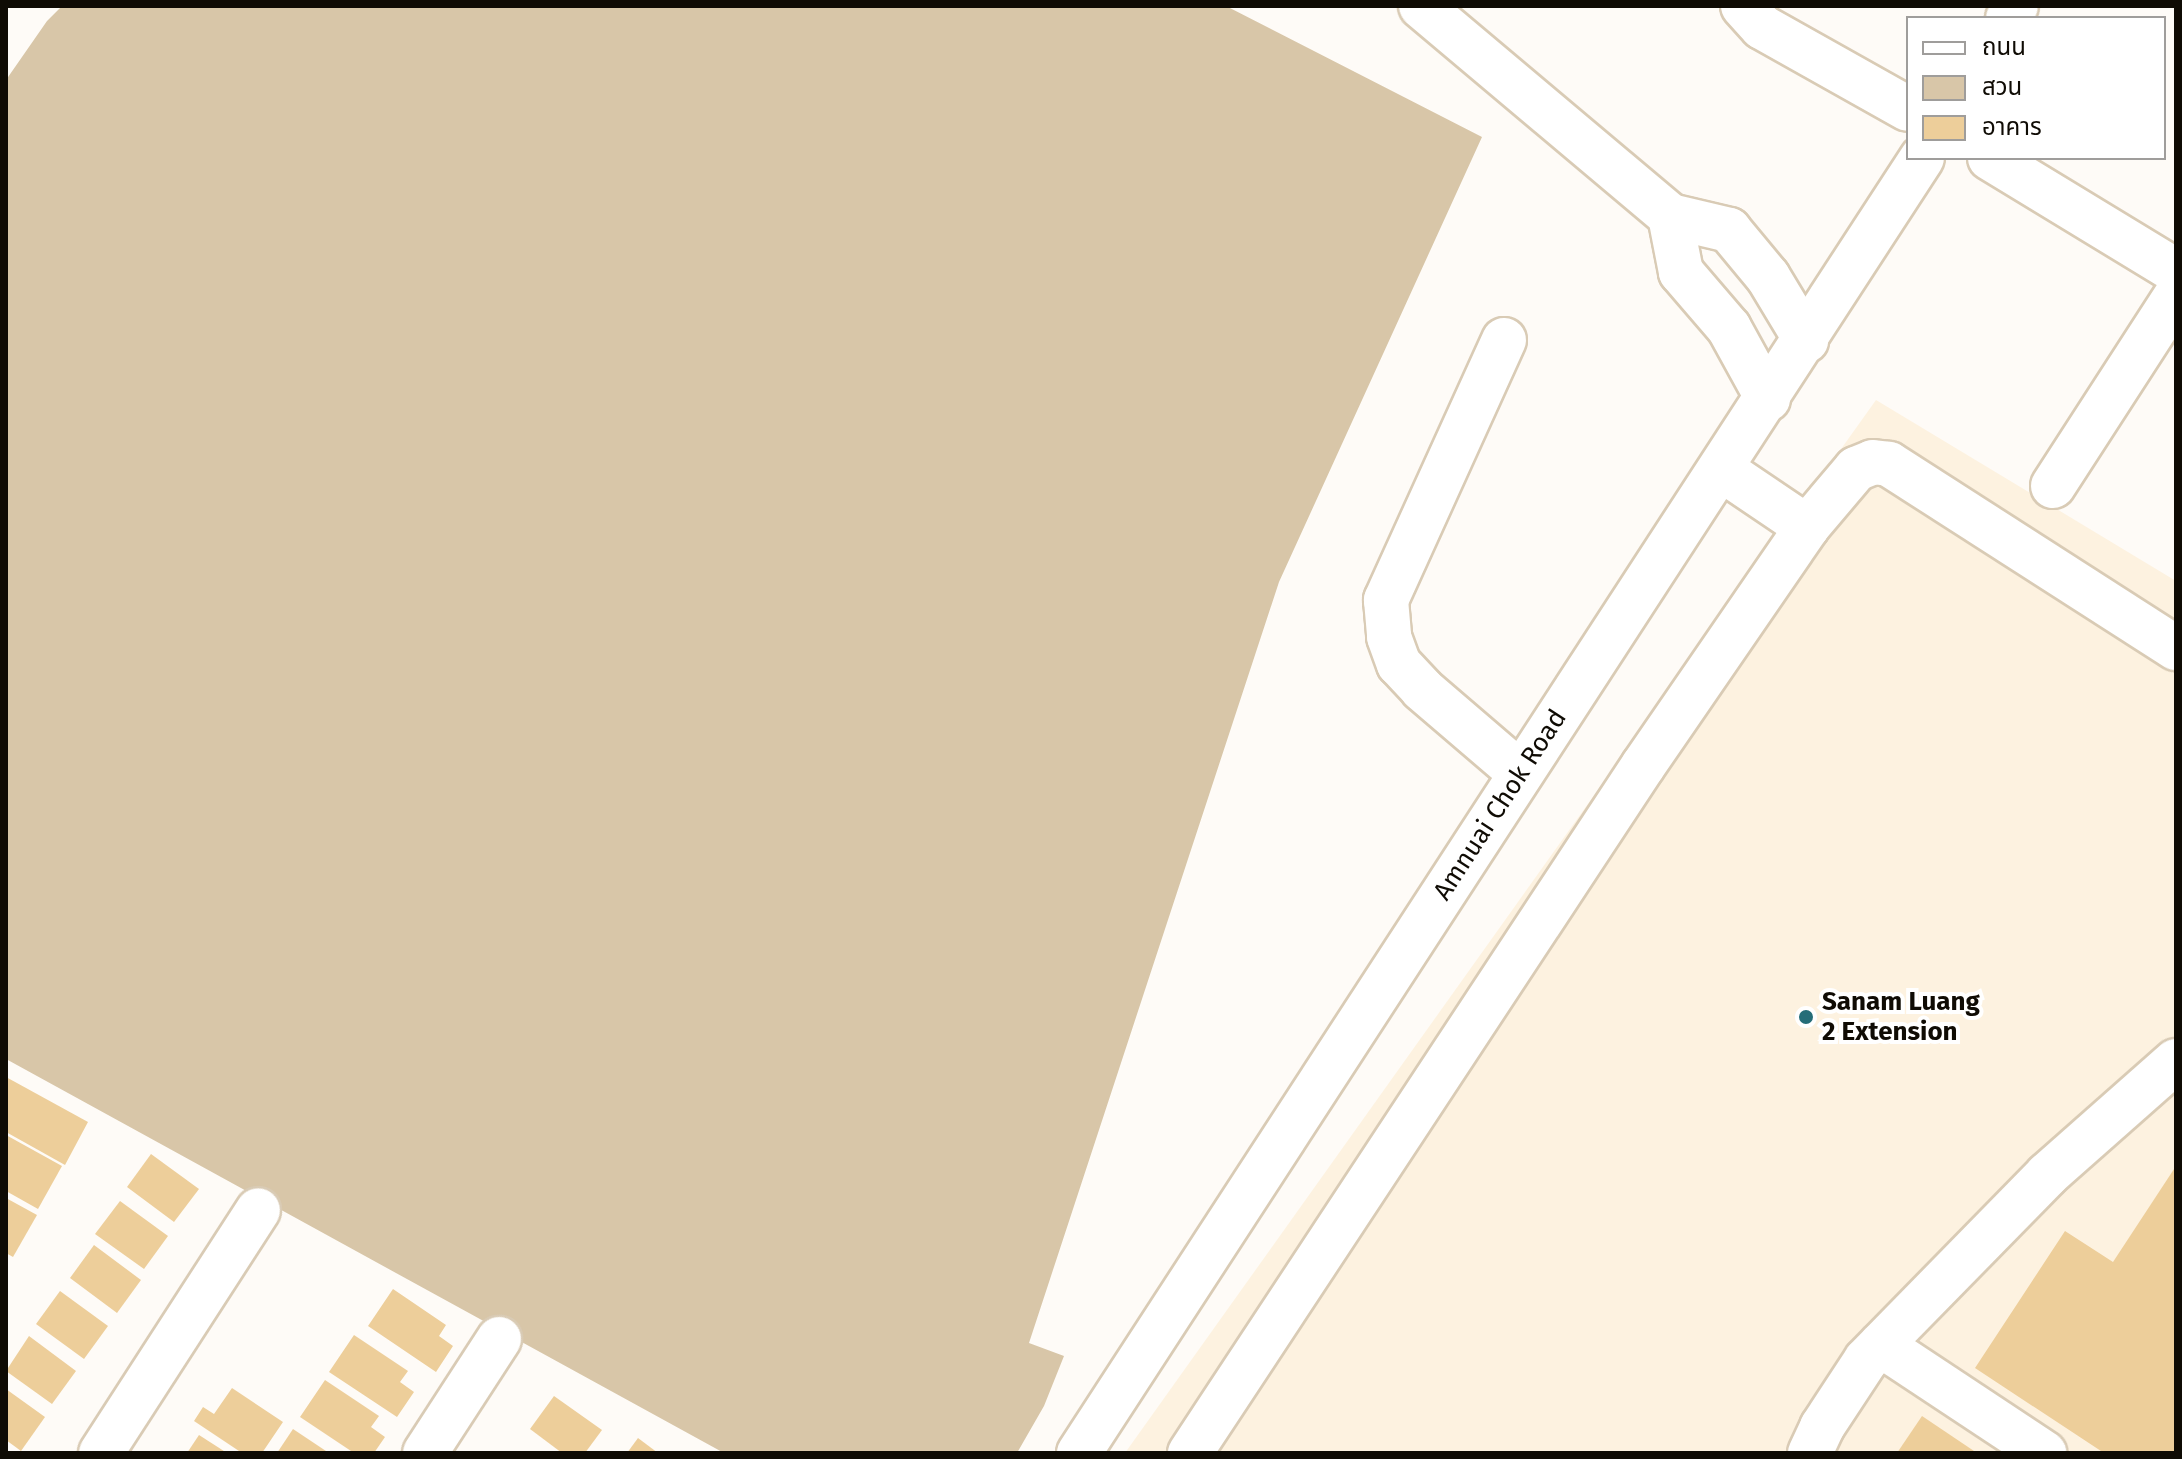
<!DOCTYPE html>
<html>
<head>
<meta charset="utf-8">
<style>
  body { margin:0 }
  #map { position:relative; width:2182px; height:1459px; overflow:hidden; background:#fefbf7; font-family:"Fira Sans","Noto Sans Thai",sans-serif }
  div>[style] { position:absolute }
  .built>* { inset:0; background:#fdf2e0 }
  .green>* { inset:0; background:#d8c6a8 }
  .building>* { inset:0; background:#edce9a }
  .roads { filter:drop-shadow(2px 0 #d9cbb5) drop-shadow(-2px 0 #d9cbb5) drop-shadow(0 2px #d9cbb5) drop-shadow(0 -2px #d9cbb5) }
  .minor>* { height:44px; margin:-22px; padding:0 22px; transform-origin:22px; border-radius:22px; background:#fff }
  .dots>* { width:22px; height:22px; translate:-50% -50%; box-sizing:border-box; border:4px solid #fff; border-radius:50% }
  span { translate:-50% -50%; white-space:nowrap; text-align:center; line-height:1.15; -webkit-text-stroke:8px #fff; paint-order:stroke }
  .street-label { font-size:26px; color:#0f0b04 }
  .poi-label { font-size:26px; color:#0f0b04; font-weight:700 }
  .left { translate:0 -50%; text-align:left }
  .frame { position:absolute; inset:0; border:8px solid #0f0b04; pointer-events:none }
  .legend { position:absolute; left:1906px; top:16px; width:260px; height:144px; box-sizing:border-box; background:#fff; border:2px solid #9f9d9b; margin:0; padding:10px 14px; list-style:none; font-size:24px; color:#0f0b04 }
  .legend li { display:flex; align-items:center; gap:16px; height:40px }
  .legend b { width:40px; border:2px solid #9f9d9b }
</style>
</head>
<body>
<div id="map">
  <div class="built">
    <i style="clip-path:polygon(1876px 400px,2176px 581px,2176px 1453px,1125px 1453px)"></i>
  </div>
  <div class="green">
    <i style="clip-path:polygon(62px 6px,1226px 6px,1482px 137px,1279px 582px,1029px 1343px,1064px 1356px,1044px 1406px,1017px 1453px,724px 1453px,6px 1059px,6px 80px,47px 21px)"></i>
  </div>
  <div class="building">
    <i style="clip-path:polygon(6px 1077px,88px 1122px,65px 1165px,6px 1132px)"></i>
    <i style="clip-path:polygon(6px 1135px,62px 1166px,38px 1209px,6px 1191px)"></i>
    <i style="clip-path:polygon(151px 1154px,199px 1189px,174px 1222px,127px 1187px)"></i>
    <i style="clip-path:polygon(2176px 1166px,2176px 1453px,2104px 1453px,1975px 1368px,2065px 1231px,2113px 1262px)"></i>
    <i style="clip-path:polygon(6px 1198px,37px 1215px,13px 1257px,6px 1253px)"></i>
    <i style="clip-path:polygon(120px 1201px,168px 1236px,144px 1269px,95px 1234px)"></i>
    <i style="clip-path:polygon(94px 1245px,141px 1280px,117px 1313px,70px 1278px)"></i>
    <i style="clip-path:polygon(393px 1289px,446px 1325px,439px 1336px,453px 1346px,436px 1372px,368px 1326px)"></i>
    <i style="clip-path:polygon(60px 1291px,108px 1326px,84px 1359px,36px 1324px)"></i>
    <i style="clip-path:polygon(354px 1335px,408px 1371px,400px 1382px,414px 1392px,397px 1417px,329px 1372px)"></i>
    <i style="clip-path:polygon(29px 1336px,76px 1371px,52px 1404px,6px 1371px)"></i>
    <i style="clip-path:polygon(325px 1380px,379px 1416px,371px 1427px,385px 1437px,374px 1453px,354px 1453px,300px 1417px)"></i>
    <i style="clip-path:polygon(232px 1388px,283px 1422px,262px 1453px,242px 1453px,194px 1421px,203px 1407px,214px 1414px)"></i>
    <i style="clip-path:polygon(6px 1389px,45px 1417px,21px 1451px,6px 1440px)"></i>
    <i style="clip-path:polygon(554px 1396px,602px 1430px,585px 1453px,562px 1453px,530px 1429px)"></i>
    <i style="clip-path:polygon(1922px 1416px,1977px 1453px,1897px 1453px)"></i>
    <i style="clip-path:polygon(293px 1429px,329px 1453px,277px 1453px)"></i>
    <i style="clip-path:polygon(199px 1435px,227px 1453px,187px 1453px)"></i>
    <i style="clip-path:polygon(638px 1438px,658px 1453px,627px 1453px)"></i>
  </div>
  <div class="roads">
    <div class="minor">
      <i style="left:1421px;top:6px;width:326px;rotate:40.1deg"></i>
      <i style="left:1743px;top:6px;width:28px;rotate:48deg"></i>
      <i style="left:1762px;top:27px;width:167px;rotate:29.3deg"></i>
      <i style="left:2008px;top:18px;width:14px;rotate:-56deg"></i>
      <i style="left:1990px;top:158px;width:218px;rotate:31.3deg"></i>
      <i style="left:1504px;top:340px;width:286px;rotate:114.4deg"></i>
      <i style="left:1386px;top:600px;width:37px;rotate:85deg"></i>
      <i style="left:1389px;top:637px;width:29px;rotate:70deg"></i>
      <i style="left:1399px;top:664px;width:34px;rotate:47deg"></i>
      <i style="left:1422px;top:689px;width:130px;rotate:40.6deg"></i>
      <i style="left:1768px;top:399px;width:81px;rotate:-118.8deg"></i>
      <i style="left:1729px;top:328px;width:74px;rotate:-130.6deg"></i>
      <i style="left:1681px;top:272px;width:57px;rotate:-101.1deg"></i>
      <i style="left:1670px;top:216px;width:61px;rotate:13.3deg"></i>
      <i style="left:1729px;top:230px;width:61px;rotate:50.3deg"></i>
      <i style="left:1768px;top:277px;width:74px;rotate:58.9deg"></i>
      <i style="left:1721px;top:469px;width:104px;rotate:34deg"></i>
      <i style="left:2053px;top:486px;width:226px;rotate:-57.1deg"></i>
      <i style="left:1881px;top:1345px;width:196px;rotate:33.5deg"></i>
      <i style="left:101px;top:1453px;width:289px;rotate:-57.1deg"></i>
      <i style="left:425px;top:1453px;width:136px;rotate:-57deg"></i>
      <i style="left:1079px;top:1453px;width:1545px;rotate:-56.94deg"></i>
      <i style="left:1190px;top:1453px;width:823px;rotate:-56.6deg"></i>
      <i style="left:1643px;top:766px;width:290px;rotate:-55.5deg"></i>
      <i style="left:1807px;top:527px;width:76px;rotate:-49.8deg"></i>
      <i style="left:1856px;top:469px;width:18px;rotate:-22deg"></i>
      <i style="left:1873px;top:462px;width:16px;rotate:7deg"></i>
      <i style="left:1889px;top:464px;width:341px;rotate:32.7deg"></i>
      <i style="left:1810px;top:1453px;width:29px;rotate:-65deg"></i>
      <i style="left:1822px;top:1427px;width:80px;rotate:-56.7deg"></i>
      <i style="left:1866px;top:1360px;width:259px;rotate:-45.6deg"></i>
      <i style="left:2047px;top:1175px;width:172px;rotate:-41.5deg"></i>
    </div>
  </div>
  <div class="dots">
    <i style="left:1806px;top:1017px;background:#256d78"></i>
  </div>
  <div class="street-label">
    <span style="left:1500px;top:805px;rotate:-57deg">Amnuai Chok Road</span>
  </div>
  <div class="poi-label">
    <span class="left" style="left:1822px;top:1017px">Sanam Luang<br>2 Extension</span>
  </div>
  <div class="frame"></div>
  <ul class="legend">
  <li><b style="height:10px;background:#fff"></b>ถนน</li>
  <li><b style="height:22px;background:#d8c6a8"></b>สวน</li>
  <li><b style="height:22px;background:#edce9a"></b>อาคาร</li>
  </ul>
</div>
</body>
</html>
